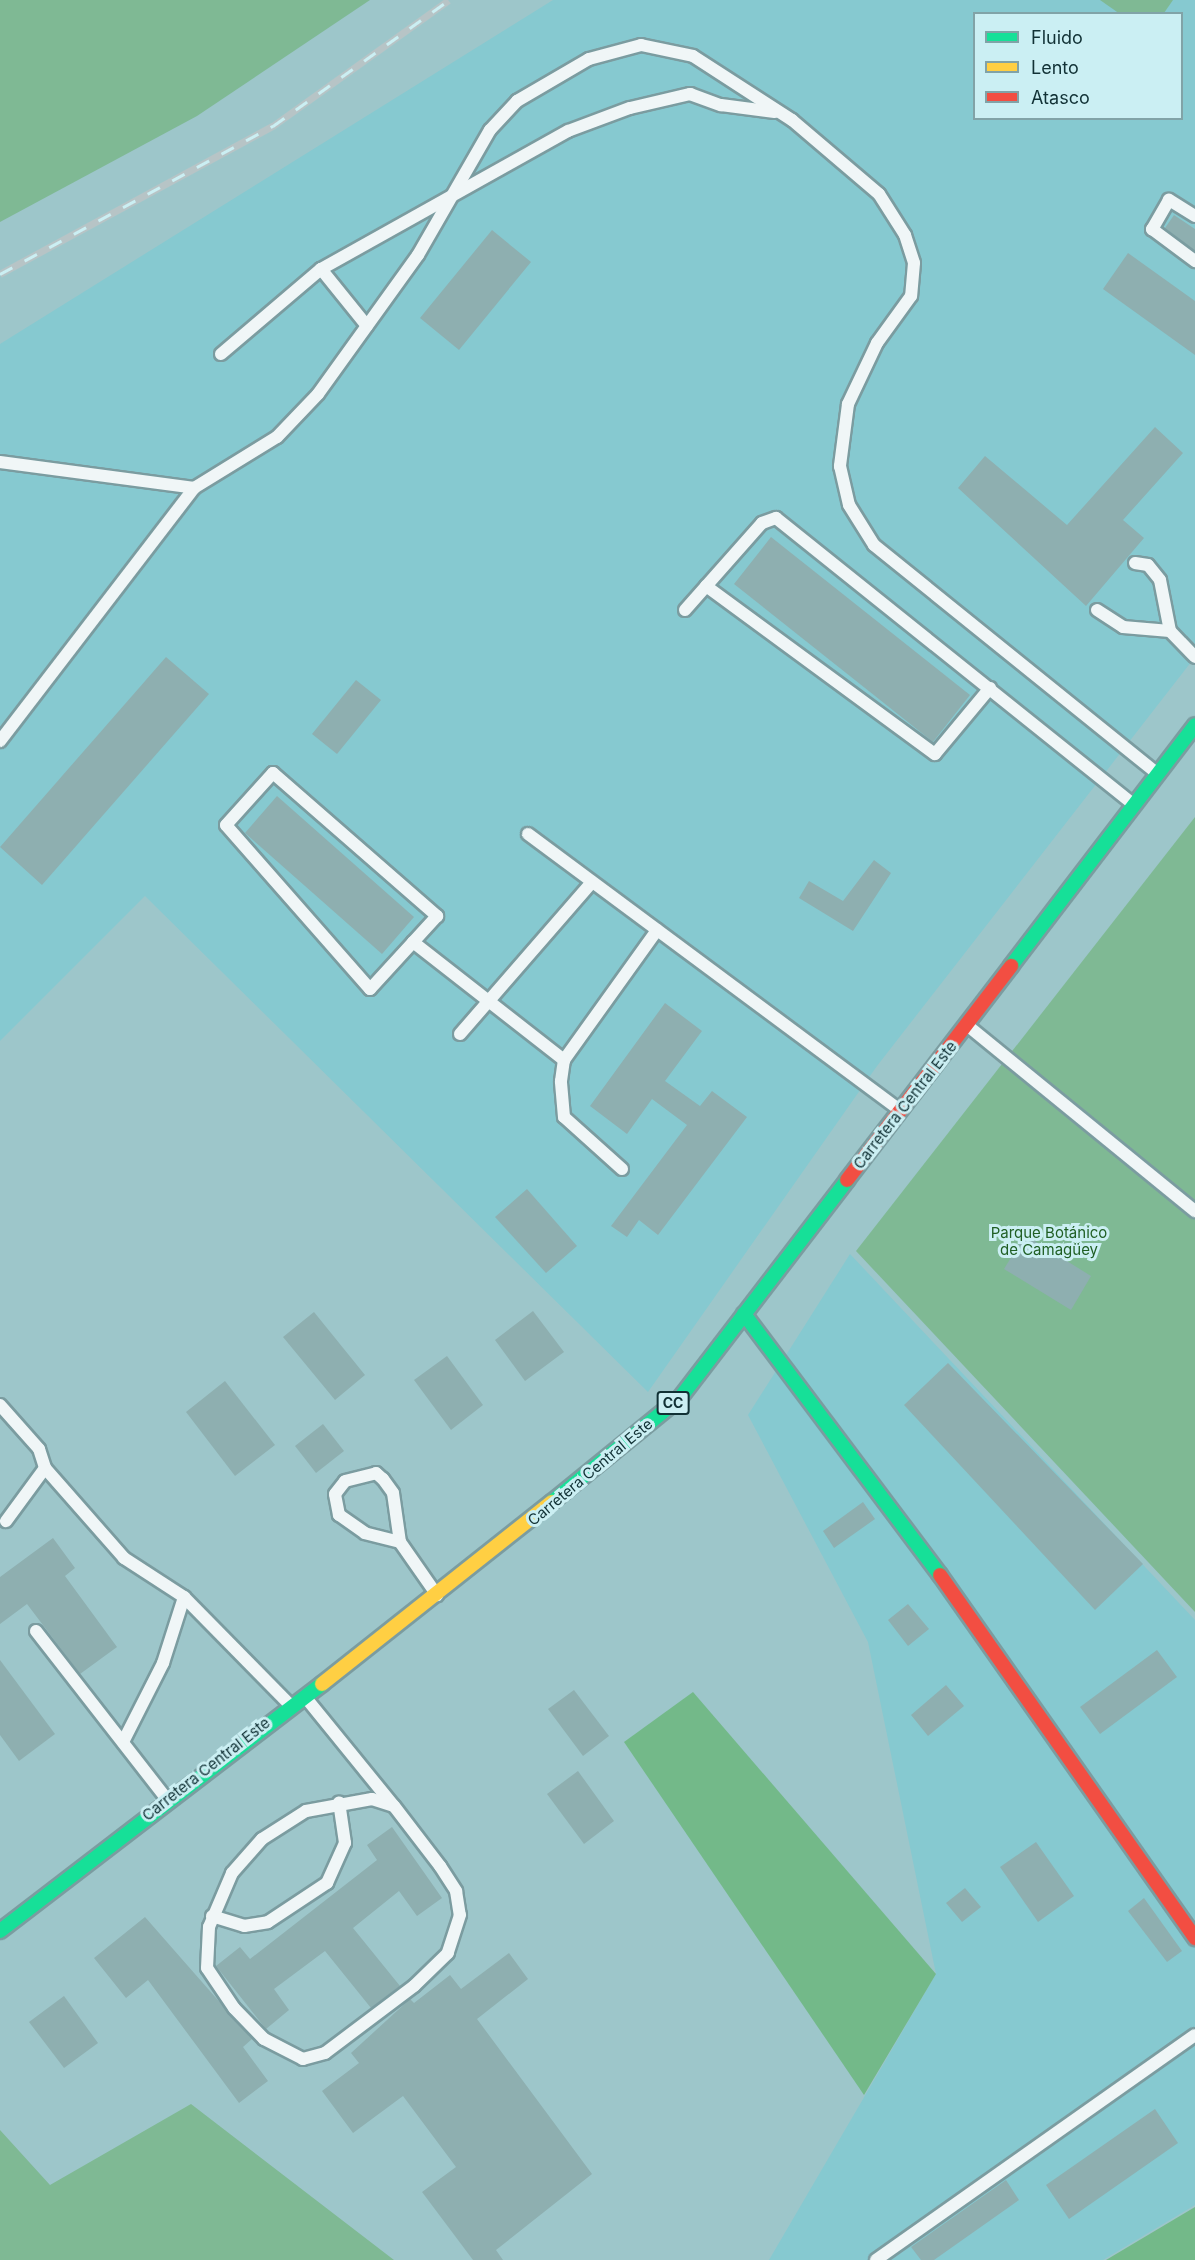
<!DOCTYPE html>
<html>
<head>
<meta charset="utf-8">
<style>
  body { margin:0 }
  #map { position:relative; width:1195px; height:2260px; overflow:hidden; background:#9dc6ca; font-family:Inter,sans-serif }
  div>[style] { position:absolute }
  .built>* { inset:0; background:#86c9d0 }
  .green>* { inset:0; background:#7fb994 }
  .forest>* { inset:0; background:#73b989 }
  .building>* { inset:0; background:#8eafb0 }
  .roads { filter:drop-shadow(2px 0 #7b9ca0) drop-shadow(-2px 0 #7b9ca0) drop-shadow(0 2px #7b9ca0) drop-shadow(0 -2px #7b9ca0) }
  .lane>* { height:12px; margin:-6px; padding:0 6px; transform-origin:6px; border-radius:6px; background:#f0f6f7 }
  .fast>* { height:14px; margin:-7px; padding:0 7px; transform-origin:7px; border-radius:7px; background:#16e098 }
  .slow>* { height:14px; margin:-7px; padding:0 7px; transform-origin:7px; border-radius:7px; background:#ffcf43 }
  .jam>* { height:14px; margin:-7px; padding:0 7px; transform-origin:7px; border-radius:7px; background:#f24e42 }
  .rail>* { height:7px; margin-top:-3.5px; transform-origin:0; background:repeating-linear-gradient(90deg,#cbeff3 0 14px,#b7c4c6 0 28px); box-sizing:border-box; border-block:2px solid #b7c4c6 }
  span { translate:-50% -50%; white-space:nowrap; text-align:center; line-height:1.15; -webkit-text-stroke:6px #cbeff3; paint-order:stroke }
  .shield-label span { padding:2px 4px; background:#cbeff3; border:2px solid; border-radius:4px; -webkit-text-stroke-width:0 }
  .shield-label { font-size:14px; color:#113135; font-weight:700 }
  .street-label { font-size:15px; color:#113135 }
  .park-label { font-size:15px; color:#205f24 }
  .legend { position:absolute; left:973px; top:12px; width:210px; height:108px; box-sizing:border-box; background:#cbeff3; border:2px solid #81a3a7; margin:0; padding:8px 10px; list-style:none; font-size:18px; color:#113135 }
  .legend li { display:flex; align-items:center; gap:12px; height:30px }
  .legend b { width:30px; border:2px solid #81a3a7 }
</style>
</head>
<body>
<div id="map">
  <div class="built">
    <i style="clip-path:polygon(evenodd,553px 0,1195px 0,1195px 657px,877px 1066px,648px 1392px,145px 896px,0 1041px,0 344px,553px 0,974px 14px,1182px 14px,1182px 118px,974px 118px,974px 14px)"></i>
    <i style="clip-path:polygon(850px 1254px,1195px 1620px,1195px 2205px,1103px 2260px,769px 2260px,936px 1974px,868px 1642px,748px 1415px)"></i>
  </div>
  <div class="green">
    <i style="clip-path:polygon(0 0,370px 0,197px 116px,0 222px)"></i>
    <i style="clip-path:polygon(1100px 0,1173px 0,1164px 13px,1120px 14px)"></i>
    <i style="clip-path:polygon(1195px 817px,1195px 1612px,856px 1251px)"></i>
    <i style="clip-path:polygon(191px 2104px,394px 2260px,0 2260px,0 2130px,50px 2185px)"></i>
  </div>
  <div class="forest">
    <i style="clip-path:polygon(693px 1692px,936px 1974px,864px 2095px,624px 1742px)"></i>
    <i style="clip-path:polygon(1195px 2207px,1195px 2260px,1106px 2260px)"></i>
  </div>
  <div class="building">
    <i style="clip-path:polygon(1174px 215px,1195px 229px,1195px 251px,1165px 228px)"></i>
    <i style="clip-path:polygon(492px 230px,531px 262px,459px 350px,420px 318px)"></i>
    <i style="clip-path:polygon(1128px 253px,1195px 301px,1195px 355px,1103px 289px)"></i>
    <i style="clip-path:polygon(1155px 427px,1183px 453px,1123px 520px,1144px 538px,1086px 606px,958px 488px,985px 456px,1067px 525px)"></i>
    <i style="clip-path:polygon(771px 537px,970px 695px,933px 742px,734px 584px)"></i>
    <i style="clip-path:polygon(166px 657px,209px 694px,42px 885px,0 847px)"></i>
    <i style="clip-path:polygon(356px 680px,381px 700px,337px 754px,312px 734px)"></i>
    <i style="clip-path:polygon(277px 796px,414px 917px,382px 954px,245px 833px)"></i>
    <i style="clip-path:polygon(874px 860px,891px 873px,853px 931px,799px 898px,809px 881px,843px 901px)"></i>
    <i style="clip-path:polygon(665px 1003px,702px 1031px,665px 1081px,700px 1106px,712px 1091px,747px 1117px,658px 1235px,639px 1220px,627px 1237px,611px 1226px,687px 1125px,652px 1099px,627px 1134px,590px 1106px)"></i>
    <i style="clip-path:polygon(527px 1189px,577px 1246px,546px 1273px,495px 1217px)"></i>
    <i style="clip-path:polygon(1025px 1235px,1091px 1276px,1071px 1310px,1004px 1269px)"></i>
    <i style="clip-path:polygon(533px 1311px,564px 1352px,525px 1381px,495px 1340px)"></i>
    <i style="clip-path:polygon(314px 1312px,365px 1375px,335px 1400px,283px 1337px)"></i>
    <i style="clip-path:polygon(447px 1356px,483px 1405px,451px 1430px,414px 1380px)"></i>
    <i style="clip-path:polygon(948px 1363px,1143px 1564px,1095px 1610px,904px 1405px)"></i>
    <i style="clip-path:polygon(225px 1381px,275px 1445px,235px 1476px,186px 1412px)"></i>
    <i style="clip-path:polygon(323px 1424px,344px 1451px,316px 1473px,295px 1446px)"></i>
    <i style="clip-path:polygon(863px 1502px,875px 1519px,834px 1548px,823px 1531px)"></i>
    <i style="clip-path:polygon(53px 1538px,75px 1568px,65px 1576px,117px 1647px,80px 1674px,27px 1604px,0 1624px,0 1577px)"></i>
    <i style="clip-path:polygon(908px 1604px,929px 1629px,908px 1646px,888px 1620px)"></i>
    <i style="clip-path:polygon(1157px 1650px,1177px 1677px,1100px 1734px,1080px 1707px)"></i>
    <i style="clip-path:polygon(0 1660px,55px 1734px,19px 1761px,0 1735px)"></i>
    <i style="clip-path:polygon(946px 1685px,964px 1706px,928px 1736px,911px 1715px)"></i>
    <i style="clip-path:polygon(574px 1690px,609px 1736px,583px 1756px,548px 1709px)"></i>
    <i style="clip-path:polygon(578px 1771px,614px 1821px,584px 1844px,547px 1794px)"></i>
    <i style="clip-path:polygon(392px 1827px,442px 1898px,417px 1916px,399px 1891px,353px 1928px,400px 1986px,371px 2008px,325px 1951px,274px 1989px,289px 2010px,266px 2029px,216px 1966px,240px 1947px,250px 1959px,377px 1860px,367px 1845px)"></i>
    <i style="clip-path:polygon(1036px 1842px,1074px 1896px,1038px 1922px,1000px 1867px)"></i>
    <i style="clip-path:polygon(965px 1888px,981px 1907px,962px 1922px,946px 1903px)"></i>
    <i style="clip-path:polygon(1144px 1898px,1182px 1951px,1167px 1962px,1128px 1911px)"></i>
    <i style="clip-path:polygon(145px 1917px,252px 2039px,243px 2047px,268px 2081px,239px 2103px,148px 1980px,126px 1998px,94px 1958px)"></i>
    <i style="clip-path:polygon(509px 1953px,528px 1979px,477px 2019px,592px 2174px,496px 2250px,503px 2260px,473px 2260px,422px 2192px,456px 2167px,403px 2096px,353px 2133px,322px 2091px,359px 2063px,351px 2053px,410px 1999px,414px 2003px,450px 1975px,461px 1989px)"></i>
    <i style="clip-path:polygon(64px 1996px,98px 2043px,64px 2068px,29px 2022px)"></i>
    <i style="clip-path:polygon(1155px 2109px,1178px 2143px,1069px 2219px,1046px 2185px)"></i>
    <i style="clip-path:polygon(1006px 2180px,1019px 2200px,934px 2260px,921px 2260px,911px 2247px)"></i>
  </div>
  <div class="roads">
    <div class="lane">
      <i style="left:1195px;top:216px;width:31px;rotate:-148deg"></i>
      <i style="left:1169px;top:200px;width:34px;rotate:120deg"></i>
      <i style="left:1152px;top:229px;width:54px;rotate:36.7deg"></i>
      <i style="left:321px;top:269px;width:73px;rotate:51.1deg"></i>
      <i style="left:221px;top:354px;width:131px;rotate:-40.4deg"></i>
      <i style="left:321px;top:269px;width:283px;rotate:-29.2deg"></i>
      <i style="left:568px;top:131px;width:66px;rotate:-20.4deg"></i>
      <i style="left:630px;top:108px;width:62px;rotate:-13.1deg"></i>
      <i style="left:690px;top:94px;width:33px;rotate:20deg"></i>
      <i style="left:721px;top:105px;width:54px;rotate:7.4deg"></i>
      <i style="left:0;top:462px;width:196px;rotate:7.6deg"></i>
      <i style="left:194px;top:488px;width:97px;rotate:-31.6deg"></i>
      <i style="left:277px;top:437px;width:59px;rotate:-46.4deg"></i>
      <i style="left:318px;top:394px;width:171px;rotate:-54.3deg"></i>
      <i style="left:418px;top:255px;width:144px;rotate:-60.1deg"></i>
      <i style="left:490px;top:130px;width:40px;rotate:-47deg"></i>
      <i style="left:517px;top:101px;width:83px;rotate:-30.3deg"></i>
      <i style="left:589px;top:59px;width:54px;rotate:-15.1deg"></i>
      <i style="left:641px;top:45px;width:53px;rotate:11.9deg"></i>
      <i style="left:693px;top:56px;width:118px;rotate:32.9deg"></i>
      <i style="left:792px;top:120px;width:114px;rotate:40.4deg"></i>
      <i style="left:879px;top:194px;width:49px;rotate:57.6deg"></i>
      <i style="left:905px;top:235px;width:29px;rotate:72deg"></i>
      <i style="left:914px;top:263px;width:33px;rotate:95deg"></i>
      <i style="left:911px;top:296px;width:58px;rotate:125.9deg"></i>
      <i style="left:877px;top:343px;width:68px;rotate:115.4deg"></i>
      <i style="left:848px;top:404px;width:63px;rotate:97.4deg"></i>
      <i style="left:840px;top:466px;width:40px;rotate:77deg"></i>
      <i style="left:849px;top:505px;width:47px;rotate:58deg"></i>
      <i style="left:874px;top:545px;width:361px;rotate:38.9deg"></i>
      <i style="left:1135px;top:563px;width:13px;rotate:9deg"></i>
      <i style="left:1148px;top:565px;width:19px;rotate:51deg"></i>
      <i style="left:1160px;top:580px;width:52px;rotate:78.9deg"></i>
      <i style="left:706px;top:586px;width:284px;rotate:36.3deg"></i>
      <i style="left:935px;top:754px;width:86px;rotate:-50.2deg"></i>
      <i style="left:685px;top:610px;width:116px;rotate:-48.5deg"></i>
      <i style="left:762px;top:523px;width:15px;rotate:-20deg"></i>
      <i style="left:776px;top:518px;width:456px;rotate:38.7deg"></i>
      <i style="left:1097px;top:610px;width:31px;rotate:33deg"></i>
      <i style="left:1123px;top:627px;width:47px;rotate:4.9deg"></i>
      <i style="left:1170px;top:631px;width:36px;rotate:46deg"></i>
      <i style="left:0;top:741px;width:319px;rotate:-52.5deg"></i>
      <i style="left:273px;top:773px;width:218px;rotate:41.1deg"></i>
      <i style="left:437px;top:916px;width:99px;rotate:132.5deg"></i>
      <i style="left:370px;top:989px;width:218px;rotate:-131.3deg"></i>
      <i style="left:226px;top:825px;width:70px;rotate:-47.9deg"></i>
      <i style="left:528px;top:834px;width:462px;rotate:36.6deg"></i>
      <i style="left:413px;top:942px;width:192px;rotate:38deg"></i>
      <i style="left:968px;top:1026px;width:293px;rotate:39.2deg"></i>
      <i style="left:460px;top:1034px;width:201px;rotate:-49deg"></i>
      <i style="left:622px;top:1169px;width:78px;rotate:-138.1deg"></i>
      <i style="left:564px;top:1117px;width:36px;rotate:-95deg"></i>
      <i style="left:561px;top:1081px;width:21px;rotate:-82deg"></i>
      <i style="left:564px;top:1060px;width:160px;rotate:-54.4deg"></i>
      <i style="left:0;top:1405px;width:59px;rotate:48.4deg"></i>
      <i style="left:39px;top:1449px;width:20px;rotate:72deg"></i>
      <i style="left:45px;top:1468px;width:66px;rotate:126.3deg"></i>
      <i style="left:45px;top:1468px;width:120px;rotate:48.7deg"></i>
      <i style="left:124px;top:1558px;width:72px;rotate:33deg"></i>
      <i style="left:184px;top:1597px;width:151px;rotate:45.5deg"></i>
      <i style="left:400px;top:1542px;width:36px;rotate:-166deg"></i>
      <i style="left:365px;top:1533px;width:32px;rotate:-145deg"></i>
      <i style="left:339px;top:1515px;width:21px;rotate:-101deg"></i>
      <i style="left:335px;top:1494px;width:16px;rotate:-52deg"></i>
      <i style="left:345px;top:1481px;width:32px;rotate:-14deg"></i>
      <i style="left:376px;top:1473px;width:9px;rotate:41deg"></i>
      <i style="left:383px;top:1479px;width:17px;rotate:54deg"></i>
      <i style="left:393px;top:1493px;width:49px;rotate:81.9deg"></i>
      <i style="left:400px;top:1542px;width:65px;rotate:55.1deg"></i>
      <i style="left:36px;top:1631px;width:213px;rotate:52.1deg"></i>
      <i style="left:306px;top:1698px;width:138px;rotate:50.9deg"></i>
      <i style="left:123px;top:1742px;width:89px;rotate:-63.1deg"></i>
      <i style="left:163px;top:1663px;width:69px;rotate:-72.3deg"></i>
      <i style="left:372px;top:1799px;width:23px;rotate:18deg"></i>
      <i style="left:394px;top:1806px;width:76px;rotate:52.5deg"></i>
      <i style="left:440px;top:1866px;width:30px;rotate:57deg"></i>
      <i style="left:456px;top:1891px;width:24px;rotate:81deg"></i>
      <i style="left:460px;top:1915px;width:40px;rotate:108deg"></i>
      <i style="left:448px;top:1953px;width:47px;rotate:135.9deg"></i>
      <i style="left:414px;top:1986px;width:111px;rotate:143deg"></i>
      <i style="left:325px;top:2053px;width:23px;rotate:165deg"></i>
      <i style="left:303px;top:2059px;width:44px;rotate:-152.9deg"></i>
      <i style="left:264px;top:2039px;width:43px;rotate:-134.1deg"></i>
      <i style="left:234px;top:2008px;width:48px;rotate:-124deg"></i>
      <i style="left:207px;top:1968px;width:41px;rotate:-87.2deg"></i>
      <i style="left:209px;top:1927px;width:59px;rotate:-66.9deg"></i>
      <i style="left:232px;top:1873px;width:45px;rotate:-48.6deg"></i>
      <i style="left:262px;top:1839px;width:52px;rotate:-32.5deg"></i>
      <i style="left:306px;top:1811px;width:67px;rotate:-10.3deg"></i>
      <i style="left:212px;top:1916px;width:34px;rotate:17deg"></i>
      <i style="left:244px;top:1926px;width:24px;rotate:-9deg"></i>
      <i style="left:268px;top:1922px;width:71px;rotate:-33.5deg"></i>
      <i style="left:327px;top:1883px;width:44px;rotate:-65.8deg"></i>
      <i style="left:345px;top:1843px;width:41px;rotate:-98.3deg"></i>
      <i style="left:876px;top:2260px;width:390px;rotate:-35.2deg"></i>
    </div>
    <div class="fast">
      <i style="left:1011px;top:966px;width:303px;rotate:-52.6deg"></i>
      <i style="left:744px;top:1314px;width:326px;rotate:53.1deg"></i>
      <i style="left:552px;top:1502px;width:165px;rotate:-39.1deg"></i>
      <i style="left:680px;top:1398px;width:275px;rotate:-52.5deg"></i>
      <i style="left:0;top:1931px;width:406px;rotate:-37.5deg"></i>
    </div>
    <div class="slow">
      <i style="left:322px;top:1684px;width:293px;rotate:-38.4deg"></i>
    </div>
    <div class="jam">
      <i style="left:847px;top:1180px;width:270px;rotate:-52.5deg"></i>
      <i style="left:940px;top:1575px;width:444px;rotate:54.9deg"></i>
    </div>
  </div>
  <div class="rail">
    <i style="left:0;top:274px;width:311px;rotate:-28.5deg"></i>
    <i style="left:273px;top:126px;width:216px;rotate:-35.6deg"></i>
  </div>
  <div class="shield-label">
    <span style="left:673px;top:1403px">CC</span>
  </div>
  <div class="street-label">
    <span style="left:905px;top:1105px;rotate:-52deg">Carretera Central Este</span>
    <span style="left:590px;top:1472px;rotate:-40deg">Carretera Central Este</span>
    <span style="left:206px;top:1769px;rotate:-38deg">Carretera Central Este</span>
  </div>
  <div class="park-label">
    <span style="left:1049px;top:1241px">Parque Botánico<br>de Camagüey</span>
  </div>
  <ul class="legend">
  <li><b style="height:8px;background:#16e098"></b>Fluido</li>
  <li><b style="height:8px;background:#ffcf43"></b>Lento</li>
  <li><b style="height:8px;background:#f24e42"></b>Atasco</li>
  </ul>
</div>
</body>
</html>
